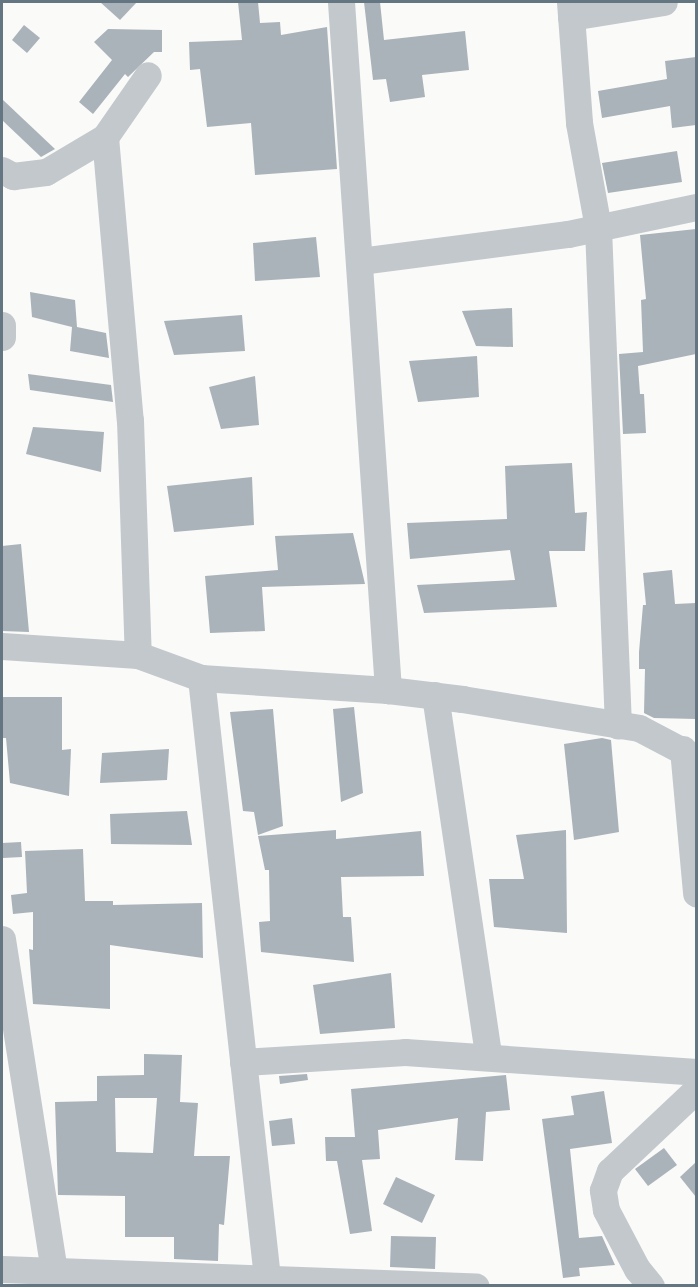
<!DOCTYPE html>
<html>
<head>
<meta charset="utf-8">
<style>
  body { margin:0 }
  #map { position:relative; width:698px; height:1287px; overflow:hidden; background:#fafaf8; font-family:"Public Sans",sans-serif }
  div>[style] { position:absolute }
  .building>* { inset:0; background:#aab3b9 }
  .minor>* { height:27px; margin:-13.5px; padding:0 13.5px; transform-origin:13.5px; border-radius:13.5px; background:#c3c8cc }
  span { translate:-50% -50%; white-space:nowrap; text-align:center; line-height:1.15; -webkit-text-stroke:6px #fff; paint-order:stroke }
  .frame { position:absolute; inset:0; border:3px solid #657683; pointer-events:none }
</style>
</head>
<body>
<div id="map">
  <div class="building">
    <i style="clip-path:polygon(100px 2px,137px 2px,120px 20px)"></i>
    <i style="clip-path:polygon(238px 2px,258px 2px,260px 23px,280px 22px,281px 35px,327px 27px,337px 169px,255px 175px,251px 123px,207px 127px,200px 69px,190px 70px,189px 42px,242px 40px)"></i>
    <i style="clip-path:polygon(364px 2px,380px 2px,384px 40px,465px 31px,469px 70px,422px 75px,425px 97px,390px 102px,386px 79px,373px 80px)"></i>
    <i style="clip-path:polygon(24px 25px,40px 38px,27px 53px,12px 40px)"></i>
    <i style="clip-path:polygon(108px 29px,162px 30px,162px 52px,154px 52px,128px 77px,125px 74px,93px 114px,79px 102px,112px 60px,94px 42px)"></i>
    <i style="clip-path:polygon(696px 57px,696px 125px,672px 128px,670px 106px,602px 118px,598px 91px,667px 79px,665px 61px)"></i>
    <i style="clip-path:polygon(2px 99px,55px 149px,41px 157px,2px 120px)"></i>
    <i style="clip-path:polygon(677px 151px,682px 182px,608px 193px,602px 163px)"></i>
    <i style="clip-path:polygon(696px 229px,696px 354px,638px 366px,640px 394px,644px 394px,646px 433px,623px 434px,619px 354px,643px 352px,641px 300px,646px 299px,640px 235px)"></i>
    <i style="clip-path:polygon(316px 237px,320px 277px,255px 281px,253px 243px)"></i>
    <i style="clip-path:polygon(30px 292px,75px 300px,77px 327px,106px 333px,109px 358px,70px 351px,72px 327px,32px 317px)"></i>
    <i style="clip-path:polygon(512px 308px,513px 347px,476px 346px,462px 311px)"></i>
    <i style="clip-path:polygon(242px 315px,245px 351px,174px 355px,164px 321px)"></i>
    <i style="clip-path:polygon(477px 356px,479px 397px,418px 402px,409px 361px)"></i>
    <i style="clip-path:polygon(28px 374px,111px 385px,113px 402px,30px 390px)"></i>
    <i style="clip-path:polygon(255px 376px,259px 425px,221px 429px,209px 387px)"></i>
    <i style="clip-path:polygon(33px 427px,104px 432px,101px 472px,26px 454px)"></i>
    <i style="clip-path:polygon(572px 463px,575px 513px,587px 512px,585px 551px,549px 551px,557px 607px,424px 613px,417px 585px,515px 580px,510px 550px,410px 559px,407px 523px,507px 519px,505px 466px)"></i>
    <i style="clip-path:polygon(252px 477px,254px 525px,174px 532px,167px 486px)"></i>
    <i style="clip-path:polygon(353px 533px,365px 584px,262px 587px,265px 631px,210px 633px,205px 576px,278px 570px,275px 536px)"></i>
    <i style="clip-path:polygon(21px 544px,29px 632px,2px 631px,2px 546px)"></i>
    <i style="clip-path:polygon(672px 570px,675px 604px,696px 603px,696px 719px,654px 718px,644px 713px,645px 669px,639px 669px,639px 652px,643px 605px,646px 605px,643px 573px)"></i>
    <i style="clip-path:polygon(2px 697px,62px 697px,62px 750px,71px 749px,69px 796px,10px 783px,6px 738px,2px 738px)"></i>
    <i style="clip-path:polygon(354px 707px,363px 793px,341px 802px,333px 709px)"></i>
    <i style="clip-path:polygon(273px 709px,283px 826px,258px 835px,254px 812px,243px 811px,230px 712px)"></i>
    <i style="clip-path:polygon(602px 738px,611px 740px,619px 832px,574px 840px,564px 744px)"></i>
    <i style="clip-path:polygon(169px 749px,167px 780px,100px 783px,102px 753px)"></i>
    <i style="clip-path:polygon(187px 811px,192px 845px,111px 844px,110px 814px)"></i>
    <i style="clip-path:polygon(336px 830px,336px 839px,421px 831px,424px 876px,341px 877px,343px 917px,351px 917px,354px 962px,261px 952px,259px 922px,270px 921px,269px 870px,265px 870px,258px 836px)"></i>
    <i style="clip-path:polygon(566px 830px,567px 933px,494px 927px,489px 879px,524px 879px,516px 835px)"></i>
    <i style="clip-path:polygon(21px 842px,22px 857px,3px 858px,2px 843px)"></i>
    <i style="clip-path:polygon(83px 849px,85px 901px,113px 901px,113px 905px,202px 903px,203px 958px,110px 945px,110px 1009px,33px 1004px,29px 949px,33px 950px,33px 912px,13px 914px,11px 895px,27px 893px,25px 851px)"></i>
    <i style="clip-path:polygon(391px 973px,395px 1028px,320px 1034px,313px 985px)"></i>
    <i style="clip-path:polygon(evenodd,144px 1054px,182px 1055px,180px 1102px,198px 1103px,194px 1156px,230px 1156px,224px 1225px,219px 1224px,218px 1261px,174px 1259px,174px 1237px,125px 1237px,125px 1196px,58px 1195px,55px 1102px,97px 1101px,97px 1076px,144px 1075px,144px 1054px,115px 1098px,157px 1098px,153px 1153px,116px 1152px,115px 1098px)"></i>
    <i style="clip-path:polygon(307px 1074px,308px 1080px,280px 1084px,279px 1076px)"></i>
    <i style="clip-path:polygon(506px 1075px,510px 1110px,486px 1112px,483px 1161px,455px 1160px,458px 1118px,378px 1130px,380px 1159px,362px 1160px,372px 1231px,350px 1234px,337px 1161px,326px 1161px,325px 1137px,355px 1137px,351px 1089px)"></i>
    <i style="clip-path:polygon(604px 1091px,612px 1143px,570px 1149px,579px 1238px,602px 1236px,615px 1265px,579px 1268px,580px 1276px,563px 1278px,542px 1119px,574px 1115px,571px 1096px)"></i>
    <i style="clip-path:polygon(292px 1118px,295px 1144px,272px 1146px,269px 1121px)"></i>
    <i style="clip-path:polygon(664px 1148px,677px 1165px,648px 1186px,635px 1169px)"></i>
    <i style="clip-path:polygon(696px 1162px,696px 1197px,680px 1177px)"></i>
    <i style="clip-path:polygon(396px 1177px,435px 1195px,422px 1223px,383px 1204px)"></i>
    <i style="clip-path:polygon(391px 1236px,436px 1237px,435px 1269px,390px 1267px)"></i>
  </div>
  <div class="minor">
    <i style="left:341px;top:2px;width:690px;rotate:86.09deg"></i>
    <i style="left:570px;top:2px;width:121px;rotate:85.7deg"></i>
    <i style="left:579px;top:123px;width:107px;rotate:79.7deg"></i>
    <i style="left:598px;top:228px;width:498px;rotate:87.7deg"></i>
    <i style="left:571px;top:17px;width:94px;rotate:-9.2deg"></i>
    <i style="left:105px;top:137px;width:284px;rotate:85deg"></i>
    <i style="left:130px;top:420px;width:235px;rotate:88.1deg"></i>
    <i style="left:2px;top:170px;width:13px;rotate:29deg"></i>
    <i style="left:13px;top:176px;width:33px;rotate:-7deg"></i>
    <i style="left:46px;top:172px;width:69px;rotate:-30.7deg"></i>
    <i style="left:105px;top:137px;width:75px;rotate:-55.3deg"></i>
    <i style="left:360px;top:261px;width:210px;rotate:-7.4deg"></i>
    <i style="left:568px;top:234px;width:131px;rotate:-11.9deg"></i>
    <i style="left:2px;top:325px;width:12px;rotate:90deg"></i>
    <i style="left:2px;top:646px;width:136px;rotate:3.8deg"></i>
    <i style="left:138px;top:655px;width:67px;rotate:20.1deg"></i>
    <i style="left:201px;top:678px;width:187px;rotate:3.7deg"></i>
    <i style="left:388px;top:690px;width:75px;rotate:6.9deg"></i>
    <i style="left:462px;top:699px;width:179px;rotate:9.3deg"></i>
    <i style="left:639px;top:728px;width:64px;rotate:27.8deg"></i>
    <i style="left:201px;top:678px;width:604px;rotate:83.72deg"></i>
    <i style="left:435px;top:695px;width:365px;rotate:81.6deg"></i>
    <i style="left:683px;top:749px;width:145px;rotate:84.8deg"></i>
    <i style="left:2px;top:939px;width:335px;rotate:81.1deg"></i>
    <i style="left:243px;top:1062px;width:162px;rotate:-3.5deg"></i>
    <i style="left:405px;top:1052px;width:292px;rotate:3.9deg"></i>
    <i style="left:2px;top:1269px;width:474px;rotate:2.1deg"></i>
    <i style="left:651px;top:1286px;width:22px;rotate:-129deg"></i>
    <i style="left:637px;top:1269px;width:67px;rotate:-117.7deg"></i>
    <i style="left:606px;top:1210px;width:20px;rotate:-99deg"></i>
    <i style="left:603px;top:1190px;width:20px;rotate:-70deg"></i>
    <i style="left:610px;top:1171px;width:118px;rotate:-43.3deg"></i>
  </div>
  <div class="frame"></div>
</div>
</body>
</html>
